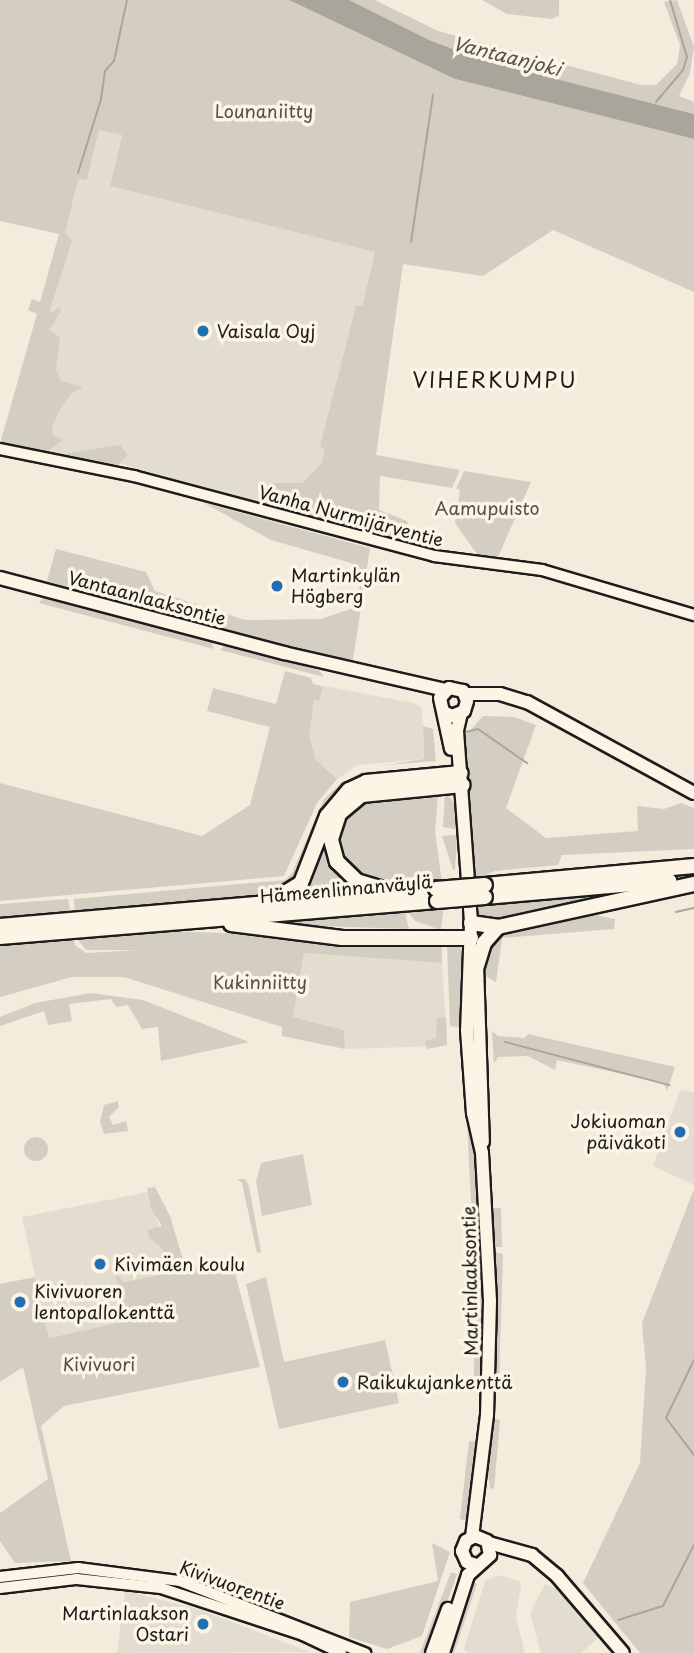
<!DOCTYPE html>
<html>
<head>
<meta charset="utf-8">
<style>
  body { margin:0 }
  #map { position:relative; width:694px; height:1653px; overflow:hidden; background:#f3ecdd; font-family:"Playpen Sans",sans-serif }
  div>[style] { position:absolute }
  .built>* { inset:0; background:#e3ddcf }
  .green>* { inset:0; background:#d3cec1 }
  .round { border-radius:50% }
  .water>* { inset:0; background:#aaa59b }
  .stream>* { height:2px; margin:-1px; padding:0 1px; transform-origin:1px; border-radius:1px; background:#aaa59b }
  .roads { filter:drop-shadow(2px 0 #1c1c1c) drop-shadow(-2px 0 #1c1c1c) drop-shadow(0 2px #1c1c1c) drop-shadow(0 -2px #1c1c1c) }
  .minor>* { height:10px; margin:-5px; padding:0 5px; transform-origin:5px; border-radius:5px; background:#fcf5e5 }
  .major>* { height:12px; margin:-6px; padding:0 6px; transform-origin:6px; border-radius:6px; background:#fcf5e5 }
  .highway>* { height:14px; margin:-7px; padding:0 7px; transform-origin:7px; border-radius:7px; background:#fcf5e5 }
  .bridges { filter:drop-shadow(2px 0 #1c1c1c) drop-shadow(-2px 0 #1c1c1c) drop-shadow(0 2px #1c1c1c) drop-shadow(0 -2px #1c1c1c) }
  .highway-bridge>* { height:14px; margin:-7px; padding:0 7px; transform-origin:7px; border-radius:7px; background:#fcf5e5 }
  .dots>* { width:19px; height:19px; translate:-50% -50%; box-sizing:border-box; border:4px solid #fcf5e5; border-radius:50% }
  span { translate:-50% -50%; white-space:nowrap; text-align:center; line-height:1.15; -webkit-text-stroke:7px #fcf5e5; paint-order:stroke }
  .park-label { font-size:18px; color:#53514e }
  .poi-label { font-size:18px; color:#1c1c1c }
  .left { translate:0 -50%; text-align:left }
  .right { translate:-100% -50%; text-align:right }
  .street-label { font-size:18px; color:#1c1c1c }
  .water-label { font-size:19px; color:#55534f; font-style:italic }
  .quarter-label { font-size:21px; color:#1c1c1c; letter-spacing:2px }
</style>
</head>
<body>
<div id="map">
  <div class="built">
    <i style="clip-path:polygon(99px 129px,122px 135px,110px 186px,375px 252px,311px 509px,270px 507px,105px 459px,74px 460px,0 444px,76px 177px,87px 179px)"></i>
    <i style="clip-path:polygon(313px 684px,414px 703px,422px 709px,424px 759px,358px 765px,337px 779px,316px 760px,309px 737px,303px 738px)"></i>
    <i style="clip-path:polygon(304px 953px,442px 963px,447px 1038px,441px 1046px,345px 1049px,344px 1030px,293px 1017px)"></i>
    <i style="clip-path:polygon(680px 1090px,694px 1092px,694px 1185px,653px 1166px)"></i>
    <i style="clip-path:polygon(148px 1192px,174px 1272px,124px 1282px,115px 1274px,127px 1321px,49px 1338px,22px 1217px)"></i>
    <i style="clip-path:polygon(498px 1575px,519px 1581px,521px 1587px,516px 1616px,525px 1653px,469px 1653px,464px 1649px,485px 1581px)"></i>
    <i style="clip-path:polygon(545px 1584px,557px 1589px,598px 1638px,581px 1653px,541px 1653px,530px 1613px)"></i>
    <i style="clip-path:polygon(125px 1591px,198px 1609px,310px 1652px,117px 1653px)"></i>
  </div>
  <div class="green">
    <i style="clip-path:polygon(0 0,289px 0,455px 79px,694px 139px,694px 292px,553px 230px,483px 276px,403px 264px,376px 455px,460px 470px,452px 488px,380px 476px,379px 510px,407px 521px,414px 539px,432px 543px,433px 550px,323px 522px,270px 507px,276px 506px,259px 502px,260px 497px,267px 494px,271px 483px,302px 483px,322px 463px,325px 449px,320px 447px,356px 305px,362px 306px,375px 252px,110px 186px,122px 135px,99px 130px,87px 180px,78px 179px,65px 233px,72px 241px,50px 310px,51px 313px,60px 307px,61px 311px,49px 330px,60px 338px,56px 370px,61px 381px,83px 387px,72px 393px,60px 409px,52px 428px,53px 435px,63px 440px,48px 451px,64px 454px,120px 445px,128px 455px,118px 465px,5px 447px,0 444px,37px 314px,28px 310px,32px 299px,40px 302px,59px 234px,0 221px)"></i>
    <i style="clip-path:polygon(349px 0,375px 0,438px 31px,641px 85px,656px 85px,677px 64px,680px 45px,664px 2px,677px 0,694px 47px,690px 73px,679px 96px,694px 102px,694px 114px,485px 61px,429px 40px)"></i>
    <i style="clip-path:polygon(482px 0,559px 0,559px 15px,552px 19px,507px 14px)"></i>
    <i style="clip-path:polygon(464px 471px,531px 482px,498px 557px,479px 557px,455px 523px,460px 490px,456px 489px)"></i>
    <i style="clip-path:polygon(204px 503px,370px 548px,353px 660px,286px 647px,47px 581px,56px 549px,146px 572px,155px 591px,245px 620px,321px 619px,356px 607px,362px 573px,351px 563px,271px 540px)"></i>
    <i style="clip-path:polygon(45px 595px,211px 640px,214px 649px,39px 603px)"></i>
    <i style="clip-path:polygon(226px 644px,273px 655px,320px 671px,324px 677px,220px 650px)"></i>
    <i style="clip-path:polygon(285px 671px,311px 678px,313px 684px,323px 687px,319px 701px,314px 700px,309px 736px,316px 760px,337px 779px,317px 803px,284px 876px,0 901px,0 783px,202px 836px,250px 805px,270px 727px,207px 711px,213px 688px,276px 704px)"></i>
    <i style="clip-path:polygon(483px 716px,514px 717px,536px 725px,506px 808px,546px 838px,638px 831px,637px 806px,664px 809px,681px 803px,694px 808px,694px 849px,562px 855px,558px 865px,495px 871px,474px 880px,465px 736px)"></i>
    <i style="clip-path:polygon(423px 726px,433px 729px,436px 761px,386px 765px,424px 759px)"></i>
    <i style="clip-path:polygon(438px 768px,438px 771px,367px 779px,300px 878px,280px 893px,75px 914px,74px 899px,285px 880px,292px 873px,324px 799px,341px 783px,363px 772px)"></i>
    <i style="clip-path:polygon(363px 792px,328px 842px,361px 890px,301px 894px,324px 831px)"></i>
    <i style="clip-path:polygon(438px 793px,435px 831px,442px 883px,378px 884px,345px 867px,335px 833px,338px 822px,362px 799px)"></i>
    <i style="clip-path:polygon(445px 793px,456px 804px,460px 830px,443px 827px)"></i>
    <i style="clip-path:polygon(457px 835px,455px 870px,453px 870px,442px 836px)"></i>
    <i style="clip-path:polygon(585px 894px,599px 900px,494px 923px,477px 919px,475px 904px)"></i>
    <i style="clip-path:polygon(68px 899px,71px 915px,0 921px,0 904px)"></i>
    <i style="clip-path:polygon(444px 905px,441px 930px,415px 921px,409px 913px)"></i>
    <i style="clip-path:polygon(363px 912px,405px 913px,409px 929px,287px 925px,286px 919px)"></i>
    <i style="clip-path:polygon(579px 912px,615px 919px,614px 929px,502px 938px,496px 982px,482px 974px,485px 949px,500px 931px)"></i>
    <i style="clip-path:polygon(156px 931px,257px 934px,303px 942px,442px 944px,442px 963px,304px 953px,293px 1017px,344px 1030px,345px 1049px,282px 1036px,282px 1027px,124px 977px,72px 977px,0 997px,0 943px,73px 937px,75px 945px,86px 953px,138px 950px,86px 950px,76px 937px)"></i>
    <i style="clip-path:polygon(447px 943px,460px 947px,465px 956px,463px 1028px,450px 1026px)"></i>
    <i style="clip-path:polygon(91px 993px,143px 1000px,249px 1042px,161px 1061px,158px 1027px,142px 1029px,128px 1005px,116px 1007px,111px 999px,69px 1004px,72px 1021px,48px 1025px,44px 1011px,0 1026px,0 1017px,35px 1003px)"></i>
    <i style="clip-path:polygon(446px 1017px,447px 1045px,427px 1049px,425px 1041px,436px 1038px,437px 1018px)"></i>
    <i style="clip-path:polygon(492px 1031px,498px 1036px,524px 1038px,528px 1034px,675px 1067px,667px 1091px,664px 1083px,557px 1060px,555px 1070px,528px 1056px,498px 1057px,494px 1064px)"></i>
    <i style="clip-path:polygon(118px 1101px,119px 1107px,109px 1117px,113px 1125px,126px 1121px,128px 1131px,104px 1134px,100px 1122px,104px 1105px)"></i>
    <i style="clip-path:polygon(466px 1102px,481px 1204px,473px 1222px,472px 1221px)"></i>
    <i class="round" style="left:24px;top:1137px;width:24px;height:24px"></i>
    <i style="clip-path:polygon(303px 1154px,312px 1205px,262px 1216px,256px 1181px,261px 1163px)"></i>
    <i style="clip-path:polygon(237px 1179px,245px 1179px,249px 1186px,261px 1252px,257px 1253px,242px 1183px)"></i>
    <i style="clip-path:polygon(155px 1187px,170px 1216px,184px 1263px,204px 1269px,233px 1265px,260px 1367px,64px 1406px,41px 1426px,71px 1561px,15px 1563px,0 1541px,0 1513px,48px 1479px,23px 1367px,0 1382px,0 1284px,35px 1277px,49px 1338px,126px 1321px,115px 1273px,124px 1282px,173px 1272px,162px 1248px,149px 1238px,148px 1230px,162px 1226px,151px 1209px,147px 1188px)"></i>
    <i style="clip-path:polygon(694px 1189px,694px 1653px,640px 1653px,583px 1583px,640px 1463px,646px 1368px,642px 1323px)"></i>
    <i style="clip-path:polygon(491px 1208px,501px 1208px,502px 1247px,494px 1247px)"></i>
    <i style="clip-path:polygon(473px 1237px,480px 1240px,484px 1253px,483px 1379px,474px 1376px)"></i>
    <i style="clip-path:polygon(494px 1252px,503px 1254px,499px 1380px,493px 1379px)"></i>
    <i style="clip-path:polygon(266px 1277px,284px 1362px,385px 1340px,399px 1403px,279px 1429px,246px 1284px)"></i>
    <i style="clip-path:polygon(491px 1418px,500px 1420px,494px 1489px,490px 1488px,487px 1466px)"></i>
    <i style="clip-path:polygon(469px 1441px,477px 1442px,478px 1459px,473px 1522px,460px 1519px)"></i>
    <i style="clip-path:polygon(432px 1543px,450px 1552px,422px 1636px,387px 1649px,349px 1637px,350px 1602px,438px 1581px)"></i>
    <i style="clip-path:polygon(451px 1572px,457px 1574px,432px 1646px,428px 1653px,420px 1653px)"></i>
    <i style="clip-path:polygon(469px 1578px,477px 1584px,454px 1653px,446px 1653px)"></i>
  </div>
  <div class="water">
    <i style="clip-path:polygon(289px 0,349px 0,429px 40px,485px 61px,694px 114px,694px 139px,455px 79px)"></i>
  </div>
  <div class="stream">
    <i style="left:656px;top:102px;width:42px;rotate:-49.8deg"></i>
    <i style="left:683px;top:70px;width:14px;rotate:-73deg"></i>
    <i style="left:687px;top:57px;width:59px;rotate:-106.6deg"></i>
    <i style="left:78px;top:173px;width:77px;rotate:-72.7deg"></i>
    <i style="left:101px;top:99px;width:28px;rotate:-82deg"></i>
    <i style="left:105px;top:71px;width:13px;rotate:-48deg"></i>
    <i style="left:114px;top:61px;width:62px;rotate:-78deg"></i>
    <i style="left:411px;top:242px;width:149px;rotate:-81.5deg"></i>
    <i style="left:466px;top:732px;width:12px;rotate:-14deg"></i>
    <i style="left:478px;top:729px;width:60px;rotate:34.8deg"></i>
    <i style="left:676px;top:912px;width:18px;rotate:-13deg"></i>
    <i style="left:505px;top:1042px;width:170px;rotate:14.7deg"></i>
    <i style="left:694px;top:1360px;width:64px;rotate:115.8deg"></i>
    <i style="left:666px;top:1418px;width:46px;rotate:52.9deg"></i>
    <i style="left:618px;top:1620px;width:47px;rotate:-17.3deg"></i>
    <i style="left:663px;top:1606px;width:68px;rotate:-63.1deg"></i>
  </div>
  <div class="roads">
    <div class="minor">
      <i style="left:0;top:449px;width:137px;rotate:11.4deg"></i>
      <i style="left:134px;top:476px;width:310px;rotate:14.9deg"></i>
      <i style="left:434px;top:556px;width:109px;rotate:7.4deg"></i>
      <i style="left:542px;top:570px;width:159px;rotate:16.5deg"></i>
      <i style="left:0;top:1577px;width:79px;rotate:-6.6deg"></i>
      <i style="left:78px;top:1568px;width:103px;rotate:7.3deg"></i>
      <i style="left:180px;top:1581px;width:199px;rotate:21.3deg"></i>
      <i style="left:0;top:1588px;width:78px;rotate:-6.7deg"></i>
      <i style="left:77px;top:1579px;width:84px;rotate:6.1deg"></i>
      <i style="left:161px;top:1588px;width:150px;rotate:18.3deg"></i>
      <i style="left:303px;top:1635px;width:42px;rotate:25.3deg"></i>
    </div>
    <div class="major">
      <i style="left:0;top:578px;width:294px;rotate:14.8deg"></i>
      <i style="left:284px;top:653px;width:166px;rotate:12.9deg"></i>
      <i style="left:465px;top:694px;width:35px"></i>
      <i style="left:500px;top:694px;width:28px;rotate:17deg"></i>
      <i style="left:527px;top:702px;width:190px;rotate:28.6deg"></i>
      <i style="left:444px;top:712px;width:9px;rotate:27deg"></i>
      <i style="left:452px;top:716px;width:13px;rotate:-23deg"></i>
      <i style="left:464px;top:711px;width:10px;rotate:-73deg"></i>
      <i style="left:467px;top:701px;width:11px;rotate:-112deg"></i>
      <i style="left:463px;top:691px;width:14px;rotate:-168deg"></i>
      <i style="left:449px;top:688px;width:13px;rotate:132deg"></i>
      <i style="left:440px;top:698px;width:52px;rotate:77.8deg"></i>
      <i style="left:461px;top:713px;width:18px;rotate:103deg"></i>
      <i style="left:457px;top:731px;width:193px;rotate:85.8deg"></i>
      <i style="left:471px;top:923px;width:107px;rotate:92.1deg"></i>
      <i style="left:467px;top:1030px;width:83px;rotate:85.9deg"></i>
      <i style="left:473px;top:1113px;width:41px;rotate:77.3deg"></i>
      <i style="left:482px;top:1153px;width:148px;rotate:86.9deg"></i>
      <i style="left:490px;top:1301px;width:114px;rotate:91.5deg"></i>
      <i style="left:487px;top:1415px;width:123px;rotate:97deg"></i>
      <i style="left:477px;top:965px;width:177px;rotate:88.1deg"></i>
      <i style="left:489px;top:1543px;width:45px;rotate:15.6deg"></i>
      <i style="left:532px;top:1555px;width:33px;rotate:40deg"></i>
      <i style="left:557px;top:1576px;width:101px;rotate:49.4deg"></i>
      <i style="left:432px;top:1653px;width:47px;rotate:-70deg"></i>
      <i style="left:443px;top:1653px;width:82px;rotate:-72.2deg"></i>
      <i style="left:468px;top:1575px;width:30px;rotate:-42deg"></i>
      <i style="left:490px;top:1555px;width:14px;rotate:-102deg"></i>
      <i style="left:487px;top:1541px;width:13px;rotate:-157deg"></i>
      <i style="left:475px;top:1536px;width:10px;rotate:151deg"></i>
      <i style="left:466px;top:1541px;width:11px;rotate:112deg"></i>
      <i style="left:462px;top:1551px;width:12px;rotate:66deg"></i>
      <i style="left:467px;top:1562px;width:9px;rotate:18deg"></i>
    </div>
    <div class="highway">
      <i style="left:485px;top:885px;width:210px;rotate:-5.2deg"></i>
      <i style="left:383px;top:889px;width:27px;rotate:-163deg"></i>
      <i style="left:357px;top:881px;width:28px;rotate:-136deg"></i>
      <i style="left:337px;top:862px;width:24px;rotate:-105deg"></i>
      <i style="left:331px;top:839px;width:26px;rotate:-72deg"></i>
      <i style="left:339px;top:814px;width:30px;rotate:-40deg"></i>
      <i style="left:362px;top:795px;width:101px;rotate:-5.7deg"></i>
      <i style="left:485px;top:897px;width:185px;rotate:-5deg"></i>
      <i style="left:277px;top:898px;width:28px;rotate:-32deg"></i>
      <i style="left:301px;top:883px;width:72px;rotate:-68.8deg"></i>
      <i style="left:327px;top:816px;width:34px;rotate:-50deg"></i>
      <i style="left:349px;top:790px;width:19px;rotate:-25deg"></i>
      <i style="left:366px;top:782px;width:95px;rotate:-5.4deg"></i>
      <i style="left:471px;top:923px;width:27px;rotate:8deg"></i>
      <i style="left:231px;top:924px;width:112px;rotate:7.2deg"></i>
      <i style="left:342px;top:938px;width:129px"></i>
      <i style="left:0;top:926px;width:438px;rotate:-4.9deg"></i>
      <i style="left:0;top:937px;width:438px;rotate:-4.7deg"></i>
      <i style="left:477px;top:966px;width:24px;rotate:-73deg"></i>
      <i style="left:484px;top:943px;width:21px;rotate:-49deg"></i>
      <i style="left:498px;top:927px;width:201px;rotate:-12.4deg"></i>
    </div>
  </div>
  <div class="bridges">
    <div class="highway-bridge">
      <i style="left:436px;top:889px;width:49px;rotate:-4.7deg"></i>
      <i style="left:437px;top:901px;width:48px;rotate:-4.8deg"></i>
    </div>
  </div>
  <div class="dots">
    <i style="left:203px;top:331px;background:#1f6fb2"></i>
    <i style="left:277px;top:586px;background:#1f6fb2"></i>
    <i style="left:680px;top:1132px;background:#1f6fb2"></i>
    <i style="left:100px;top:1264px;background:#1f6fb2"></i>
    <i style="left:20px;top:1302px;background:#1f6fb2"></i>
    <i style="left:343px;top:1382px;background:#1f6fb2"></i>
    <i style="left:203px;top:1624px;background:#1f6fb2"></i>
  </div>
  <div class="park-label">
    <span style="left:264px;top:111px">Lounaniitty</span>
    <span style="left:487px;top:508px">Aamupuisto</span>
    <span style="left:260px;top:982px">Kukinniitty</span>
    <span style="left:99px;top:1364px">Kivivuori</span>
  </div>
  <div class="poi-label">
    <span class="left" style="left:217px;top:331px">Vaisala Oyj</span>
    <span class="left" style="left:291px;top:586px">Martinkylän<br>Högberg</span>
    <span class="right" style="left:666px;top:1132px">Jokiuoman<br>päiväkoti</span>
    <span class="left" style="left:114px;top:1264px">Kivimäen koulu</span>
    <span class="left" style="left:34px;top:1302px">Kivivuoren<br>lentopallokenttä</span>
    <span class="left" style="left:357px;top:1382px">Raikukujankenttä</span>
    <span class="right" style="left:189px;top:1624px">Martinlaakson<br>Ostari</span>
  </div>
  <div class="street-label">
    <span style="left:351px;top:516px;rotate:15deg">Vanha Nurmijärventie</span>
    <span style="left:147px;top:598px;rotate:15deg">Vantaanlaaksontie</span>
    <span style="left:346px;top:889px;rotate:-5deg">Hämeenlinnanväylä</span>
    <span style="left:470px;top:1281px;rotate:-91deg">Martinlaaksontie</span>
    <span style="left:232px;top:1585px;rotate:20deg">Kivivuorentie</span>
  </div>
  <div class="water-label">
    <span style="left:507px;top:56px;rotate:14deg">Vantaanjoki</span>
  </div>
  <div class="quarter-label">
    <span style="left:495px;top:379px">VIHERKUMPU</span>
  </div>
</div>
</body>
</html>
